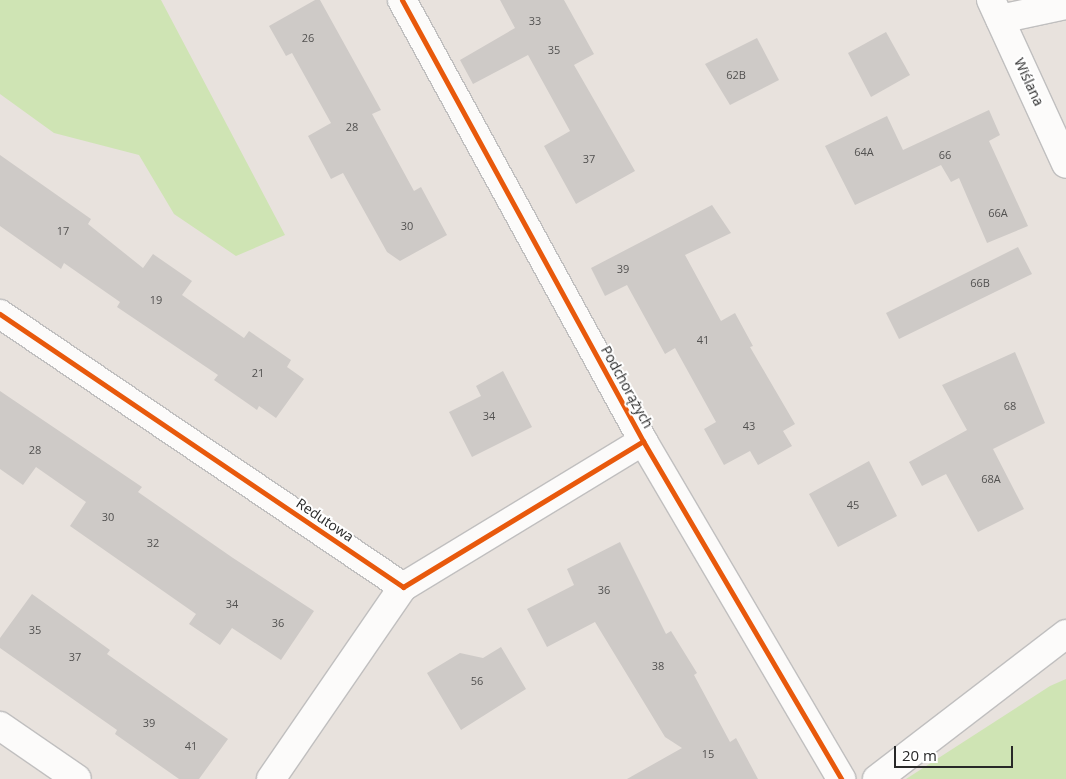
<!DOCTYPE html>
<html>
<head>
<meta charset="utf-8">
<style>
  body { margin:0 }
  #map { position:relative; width:1066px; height:779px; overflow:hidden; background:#e8e2dd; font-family:"Open Sans",sans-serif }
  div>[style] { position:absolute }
  .green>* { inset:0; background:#cfe4b4 }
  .building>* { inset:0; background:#cecac7 }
  .roads { filter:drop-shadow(1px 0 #c0bfbf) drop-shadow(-1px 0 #c0bfbf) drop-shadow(0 1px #c0bfbf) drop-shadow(0 -1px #c0bfbf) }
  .minor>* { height:28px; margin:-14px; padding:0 14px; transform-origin:14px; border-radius:14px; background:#fcfbfa }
  .cycleway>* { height:5px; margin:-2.5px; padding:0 2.5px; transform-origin:2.5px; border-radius:2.5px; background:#e8590c }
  span { translate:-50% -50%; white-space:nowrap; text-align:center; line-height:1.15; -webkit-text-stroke:4px #fff; paint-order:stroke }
  .number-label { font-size:11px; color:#525150 }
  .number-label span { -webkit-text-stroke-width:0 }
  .street-label { font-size:14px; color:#282828 }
  .scale { position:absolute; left:894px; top:746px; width:119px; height:22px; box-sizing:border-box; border:2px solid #282828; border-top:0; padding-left:6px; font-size:15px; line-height:18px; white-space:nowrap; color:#282828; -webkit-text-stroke:4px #fff; paint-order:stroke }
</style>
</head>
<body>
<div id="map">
  <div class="green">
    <i style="clip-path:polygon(0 0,161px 0,285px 235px,236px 256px,174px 214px,139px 155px,54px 133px,0 94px)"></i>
    <i style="clip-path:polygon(1066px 679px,1066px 779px,906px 779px,1050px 686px)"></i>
  </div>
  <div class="building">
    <i style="clip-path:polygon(315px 0,320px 0,381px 110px,372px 114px,414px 191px,421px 187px,447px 235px,400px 261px,387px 252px,343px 173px,331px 179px,308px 136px,331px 123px,292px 53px,286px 56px,269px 26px)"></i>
    <i style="clip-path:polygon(500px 0,564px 0,594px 54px,574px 65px,635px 171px,576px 204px,544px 146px,570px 131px,528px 55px,473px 84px,460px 60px,515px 28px)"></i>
    <i style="clip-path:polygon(886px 32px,910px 75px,871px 97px,848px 53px)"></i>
    <i style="clip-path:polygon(757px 38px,779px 80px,730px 105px,705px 64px)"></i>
    <i style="clip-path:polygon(989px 110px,1000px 135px,989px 141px,1028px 226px,987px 243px,959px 178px,951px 182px,941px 165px,855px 205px,825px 146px,887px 116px,903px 150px)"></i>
    <i style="clip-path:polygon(0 155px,91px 219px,88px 224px,143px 268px,153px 254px,192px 281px,182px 295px,244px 338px,249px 331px,291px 360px,287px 367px,304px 379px,276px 418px,259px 406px,257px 410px,214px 380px,218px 375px,117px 307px,120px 302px,64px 263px,61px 269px,0 226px)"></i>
    <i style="clip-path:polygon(712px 205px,731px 233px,685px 255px,721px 321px,735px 313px,753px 346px,750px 347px,795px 424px,783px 431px,792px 446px,758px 465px,750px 451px,724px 465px,704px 429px,716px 422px,675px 348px,665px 354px,627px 285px,605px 296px,591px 268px)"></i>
    <i style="clip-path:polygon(1018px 247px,1032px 274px,899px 339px,886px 313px)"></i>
    <i style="clip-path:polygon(1015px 352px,1045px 423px,993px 449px,1024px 509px,978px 532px,946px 474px,922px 486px,909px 462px,967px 430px,942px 385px)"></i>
    <i style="clip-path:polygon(503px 371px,532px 427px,472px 457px,449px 412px,481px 396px,476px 386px)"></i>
    <i style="clip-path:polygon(0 391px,142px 487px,138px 492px,233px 558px,314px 611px,281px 660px,232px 628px,220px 645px,189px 624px,196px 614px,70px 526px,86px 502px,36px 467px,23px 485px,0 469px)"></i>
    <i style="clip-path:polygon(869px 461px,897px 516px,838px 547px,809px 494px)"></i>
    <i style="clip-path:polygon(620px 542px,666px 634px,671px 631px,697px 673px,694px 675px,730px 742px,736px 738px,758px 779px,627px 779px,682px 748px,665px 737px,595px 622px,547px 647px,527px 609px,574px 585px,567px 569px)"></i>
    <i style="clip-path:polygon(32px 594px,110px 650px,107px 654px,228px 739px,199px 779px,179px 779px,115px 734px,117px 730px,0 648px,0 638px)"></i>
    <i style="clip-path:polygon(501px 647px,526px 689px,461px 730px,427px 673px,460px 653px,483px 658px)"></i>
  </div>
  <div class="roads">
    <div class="minor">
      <i style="left:402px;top:0;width:503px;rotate:61.34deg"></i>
      <i style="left:643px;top:441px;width:392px;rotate:59.6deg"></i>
      <i style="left:991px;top:0;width:180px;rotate:65.4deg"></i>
      <i style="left:1000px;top:19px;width:67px;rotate:-12deg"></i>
      <i style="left:0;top:314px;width:487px;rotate:34.1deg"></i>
      <i style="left:403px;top:587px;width:281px;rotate:-31.3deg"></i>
      <i style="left:0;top:726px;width:93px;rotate:34.5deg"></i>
      <i style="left:271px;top:779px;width:233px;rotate:-55.5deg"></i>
      <i style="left:877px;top:779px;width:238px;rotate:-37.5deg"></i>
    </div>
  </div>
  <div class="cycleway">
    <i style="left:402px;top:0;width:503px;rotate:61.34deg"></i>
    <i style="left:643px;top:441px;width:392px;rotate:59.6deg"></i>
    <i style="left:0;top:314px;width:487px;rotate:34.1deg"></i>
    <i style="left:403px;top:587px;width:281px;rotate:-31.3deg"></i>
  </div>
  <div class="number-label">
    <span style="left:535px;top:21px">33</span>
    <span style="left:308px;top:38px">26</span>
    <span style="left:554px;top:50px">35</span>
    <span style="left:736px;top:75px">62B</span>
    <span style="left:352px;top:127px">28</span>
    <span style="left:864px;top:152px">64A</span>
    <span style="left:945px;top:155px">66</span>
    <span style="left:589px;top:159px">37</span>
    <span style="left:998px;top:213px">66A</span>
    <span style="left:407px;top:226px">30</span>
    <span style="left:63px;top:231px">17</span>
    <span style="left:623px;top:269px">39</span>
    <span style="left:980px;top:283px">66B</span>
    <span style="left:156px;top:300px">19</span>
    <span style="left:703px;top:340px">41</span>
    <span style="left:258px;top:373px">21</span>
    <span style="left:1010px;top:406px">68</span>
    <span style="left:489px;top:416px">34</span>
    <span style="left:749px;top:426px">43</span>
    <span style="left:35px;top:450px">28</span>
    <span style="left:991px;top:479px">68A</span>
    <span style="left:853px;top:505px">45</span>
    <span style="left:108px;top:517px">30</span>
    <span style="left:153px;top:543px">32</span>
    <span style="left:604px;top:590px">36</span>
    <span style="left:232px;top:604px">34</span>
    <span style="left:278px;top:623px">36</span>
    <span style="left:35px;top:630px">35</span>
    <span style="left:75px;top:657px">37</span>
    <span style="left:658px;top:666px">38</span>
    <span style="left:477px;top:681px">56</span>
    <span style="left:149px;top:723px">39</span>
    <span style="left:191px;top:746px">41</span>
    <span style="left:708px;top:754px">15</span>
  </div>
  <div class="street-label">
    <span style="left:1029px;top:82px;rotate:65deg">Wiślana</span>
    <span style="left:627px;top:387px;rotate:61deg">Podchorążych</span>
    <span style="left:325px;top:520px;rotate:34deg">Redutowa</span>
  </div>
  <div class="scale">20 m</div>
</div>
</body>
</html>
